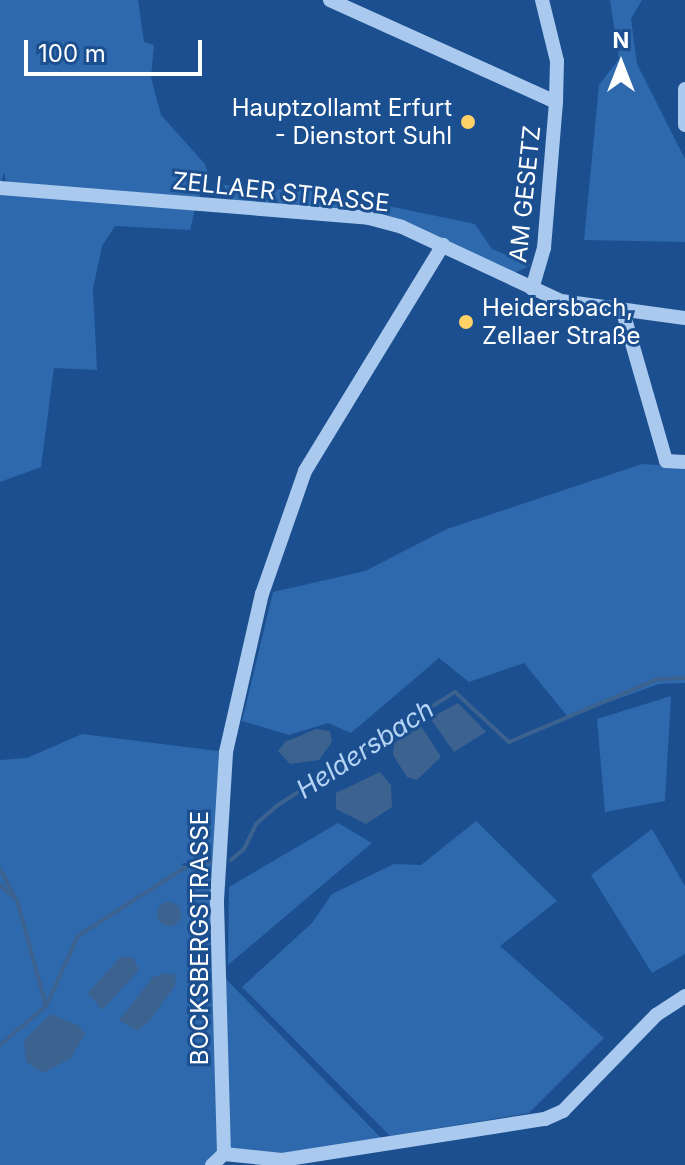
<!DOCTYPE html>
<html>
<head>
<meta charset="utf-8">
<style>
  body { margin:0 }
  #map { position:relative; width:685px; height:1165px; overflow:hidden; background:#1b4f8f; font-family:Inter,sans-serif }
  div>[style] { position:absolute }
  .green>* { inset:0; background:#2e69ad }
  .water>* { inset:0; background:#3c6290 }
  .round { border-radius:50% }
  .stream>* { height:4px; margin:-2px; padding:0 2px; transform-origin:2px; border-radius:2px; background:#3c6290 }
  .minor>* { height:14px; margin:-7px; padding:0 7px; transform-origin:7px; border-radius:7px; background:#a9c9ee }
  .dots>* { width:22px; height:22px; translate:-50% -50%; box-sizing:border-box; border:4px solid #1b4f8f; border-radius:50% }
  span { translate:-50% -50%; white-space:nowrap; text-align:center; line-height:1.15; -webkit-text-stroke:6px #1b4f8f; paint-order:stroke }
  .poi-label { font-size:24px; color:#fff }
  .right { translate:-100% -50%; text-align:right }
  .left { translate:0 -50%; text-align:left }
  .street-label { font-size:24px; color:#fff }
  .water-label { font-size:26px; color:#b5d3f5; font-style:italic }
  .north { position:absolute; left:581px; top:24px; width:80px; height:80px; -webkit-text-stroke:6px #1b4f8f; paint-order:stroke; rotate:0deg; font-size:22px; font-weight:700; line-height:32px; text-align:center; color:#fff }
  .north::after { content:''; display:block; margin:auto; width:28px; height:36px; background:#fff; clip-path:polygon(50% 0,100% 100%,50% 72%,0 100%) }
  .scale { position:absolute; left:24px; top:40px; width:178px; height:36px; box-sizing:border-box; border:4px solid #fff; border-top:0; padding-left:10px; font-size:24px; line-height:28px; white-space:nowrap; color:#fff; -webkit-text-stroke:6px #1b4f8f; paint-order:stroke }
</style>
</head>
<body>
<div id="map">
  <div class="green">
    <i style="clip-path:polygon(0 0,138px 0,144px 42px,154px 45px,151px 77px,161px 115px,205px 164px,210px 181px,199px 197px,6px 182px,4px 172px,0 188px)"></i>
    <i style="clip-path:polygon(610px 0,642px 0,631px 19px,637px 64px,685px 159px,685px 242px,584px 240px,599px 85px,619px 59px)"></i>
    <i style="clip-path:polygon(223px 185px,321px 192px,475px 224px,492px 249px,531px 265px,512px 274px,438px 237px,233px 200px)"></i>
    <i style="clip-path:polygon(0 194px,195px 209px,190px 230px,115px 226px,102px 246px,93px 289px,97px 370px,54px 368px,41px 467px,0 482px)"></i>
    <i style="clip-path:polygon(642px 464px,685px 467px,685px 683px,659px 684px,568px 717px,524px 663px,469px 682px,439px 658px,351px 733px,328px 723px,289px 735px,242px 721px,273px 592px,365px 571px,447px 529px)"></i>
    <i style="clip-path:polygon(671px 696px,665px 801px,605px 812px,597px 719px)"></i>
    <i style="clip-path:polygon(82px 734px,226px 752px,219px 972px,390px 1147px,282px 1160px,224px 1154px,212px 1165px,0 1165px,0 760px,27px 758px)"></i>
    <i style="clip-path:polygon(476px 821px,557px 901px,500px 946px,604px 1038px,529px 1113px,390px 1136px,242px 987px,312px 923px,332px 894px,394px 864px,421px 865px)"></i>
    <i style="clip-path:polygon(338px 823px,372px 843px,228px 965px,229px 887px)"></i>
    <i style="clip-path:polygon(652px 829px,685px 886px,685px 954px,652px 973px,591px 875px)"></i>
  </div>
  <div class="water">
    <i style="clip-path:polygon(458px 703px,486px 732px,454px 752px,430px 718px)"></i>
    <i style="clip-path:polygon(421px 726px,441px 757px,417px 780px,407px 777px,393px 755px,394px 743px)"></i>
    <i style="clip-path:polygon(316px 729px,330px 731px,332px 742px,319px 760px,290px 764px,278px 751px,285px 742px)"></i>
    <i style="clip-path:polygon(380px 772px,391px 785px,392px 807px,366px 824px,336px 809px,336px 793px)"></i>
    <i class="round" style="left:157px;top:902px;width:24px;height:24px"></i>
    <i style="clip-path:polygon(120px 957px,133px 957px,139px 970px,102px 1010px,88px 993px)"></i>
    <i style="clip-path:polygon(165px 973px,176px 975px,175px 986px,148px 1022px,137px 1031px,119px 1020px,153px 977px)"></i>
    <i style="clip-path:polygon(50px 1014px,78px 1025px,85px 1034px,71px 1058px,43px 1073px,26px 1062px,24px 1040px)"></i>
  </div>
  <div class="stream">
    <i style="left:231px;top:860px;width:17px;rotate:-40deg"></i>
    <i style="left:244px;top:849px;width:28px;rotate:-64deg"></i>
    <i style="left:256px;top:824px;width:29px;rotate:-41deg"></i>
    <i style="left:278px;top:805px;width:210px;rotate:-32.6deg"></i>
    <i style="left:455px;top:692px;width:74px;rotate:42.8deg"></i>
    <i style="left:509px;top:742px;width:162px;rotate:-22.9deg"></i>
    <i style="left:658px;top:679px;width:27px;rotate:-2deg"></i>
    <i style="left:0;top:869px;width:30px;rotate:62deg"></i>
    <i style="left:0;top:885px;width:23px;rotate:41deg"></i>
    <i style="left:17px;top:900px;width:110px;rotate:74.7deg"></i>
    <i style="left:0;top:1045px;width:60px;rotate:-40.3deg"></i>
    <i style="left:46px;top:1006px;width:77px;rotate:-65.4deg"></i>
    <i style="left:78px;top:936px;width:126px;rotate:-32.7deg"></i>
    <i style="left:184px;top:868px;width:28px;rotate:-15deg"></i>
  </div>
  <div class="minor">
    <i style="left:330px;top:0;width:248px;rotate:24.3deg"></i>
    <i style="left:685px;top:89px;width:36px;rotate:90deg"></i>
    <i style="left:0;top:188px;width:370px;rotate:4.6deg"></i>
    <i style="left:369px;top:218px;width:34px;rotate:15deg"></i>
    <i style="left:402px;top:227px;width:175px;rotate:25deg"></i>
    <i style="left:561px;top:301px;width:125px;rotate:7.8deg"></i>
    <i style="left:532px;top:289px;width:43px;rotate:-73.7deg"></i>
    <i style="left:544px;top:248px;width:146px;rotate:-85.3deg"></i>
    <i style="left:556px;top:102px;width:41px;rotate:-88.6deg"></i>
    <i style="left:557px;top:61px;width:63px;rotate:-103.8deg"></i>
    <i style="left:623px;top:312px;width:155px;rotate:73.9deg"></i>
    <i style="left:666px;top:461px;width:19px;rotate:3deg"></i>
    <i style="left:224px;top:1154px;width:58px;rotate:5.9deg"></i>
    <i style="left:282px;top:1160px;width:266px;rotate:-8.9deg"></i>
    <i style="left:545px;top:1119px;width:20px;rotate:-24deg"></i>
    <i style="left:563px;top:1111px;width:134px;rotate:-45.9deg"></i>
    <i style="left:656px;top:1015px;width:35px;rotate:-33deg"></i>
    <i style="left:212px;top:1165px;width:16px;rotate:-43deg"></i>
    <i style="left:224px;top:1154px;width:254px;rotate:-91.6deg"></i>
    <i style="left:217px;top:900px;width:148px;rotate:-86.5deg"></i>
    <i style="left:226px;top:752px;width:162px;rotate:-77.2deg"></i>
    <i style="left:262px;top:594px;width:130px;rotate:-70.7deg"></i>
    <i style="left:305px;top:471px;width:265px;rotate:-58.6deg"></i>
  </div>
  <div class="dots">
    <i style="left:468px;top:122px;background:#ffd166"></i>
    <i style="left:466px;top:322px;background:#ffd166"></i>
  </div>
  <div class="poi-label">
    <span class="right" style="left:452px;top:122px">Hauptzollamt Erfurt<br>- Dienstort Suhl</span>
    <span class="left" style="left:482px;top:322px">Heidersbach,<br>Zellaer Straße</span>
  </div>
  <div class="street-label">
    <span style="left:281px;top:192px;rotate:6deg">ZELLAER STRASSE</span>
    <span style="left:525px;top:194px;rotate:-84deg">AM GESETZ</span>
    <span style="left:200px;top:938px;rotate:-90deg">BOCKSBERGSTRASSE</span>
  </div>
  <div class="water-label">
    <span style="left:365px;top:749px;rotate:-33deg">Heldersbach</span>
  </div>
  <div class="north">N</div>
  <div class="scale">100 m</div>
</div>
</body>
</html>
